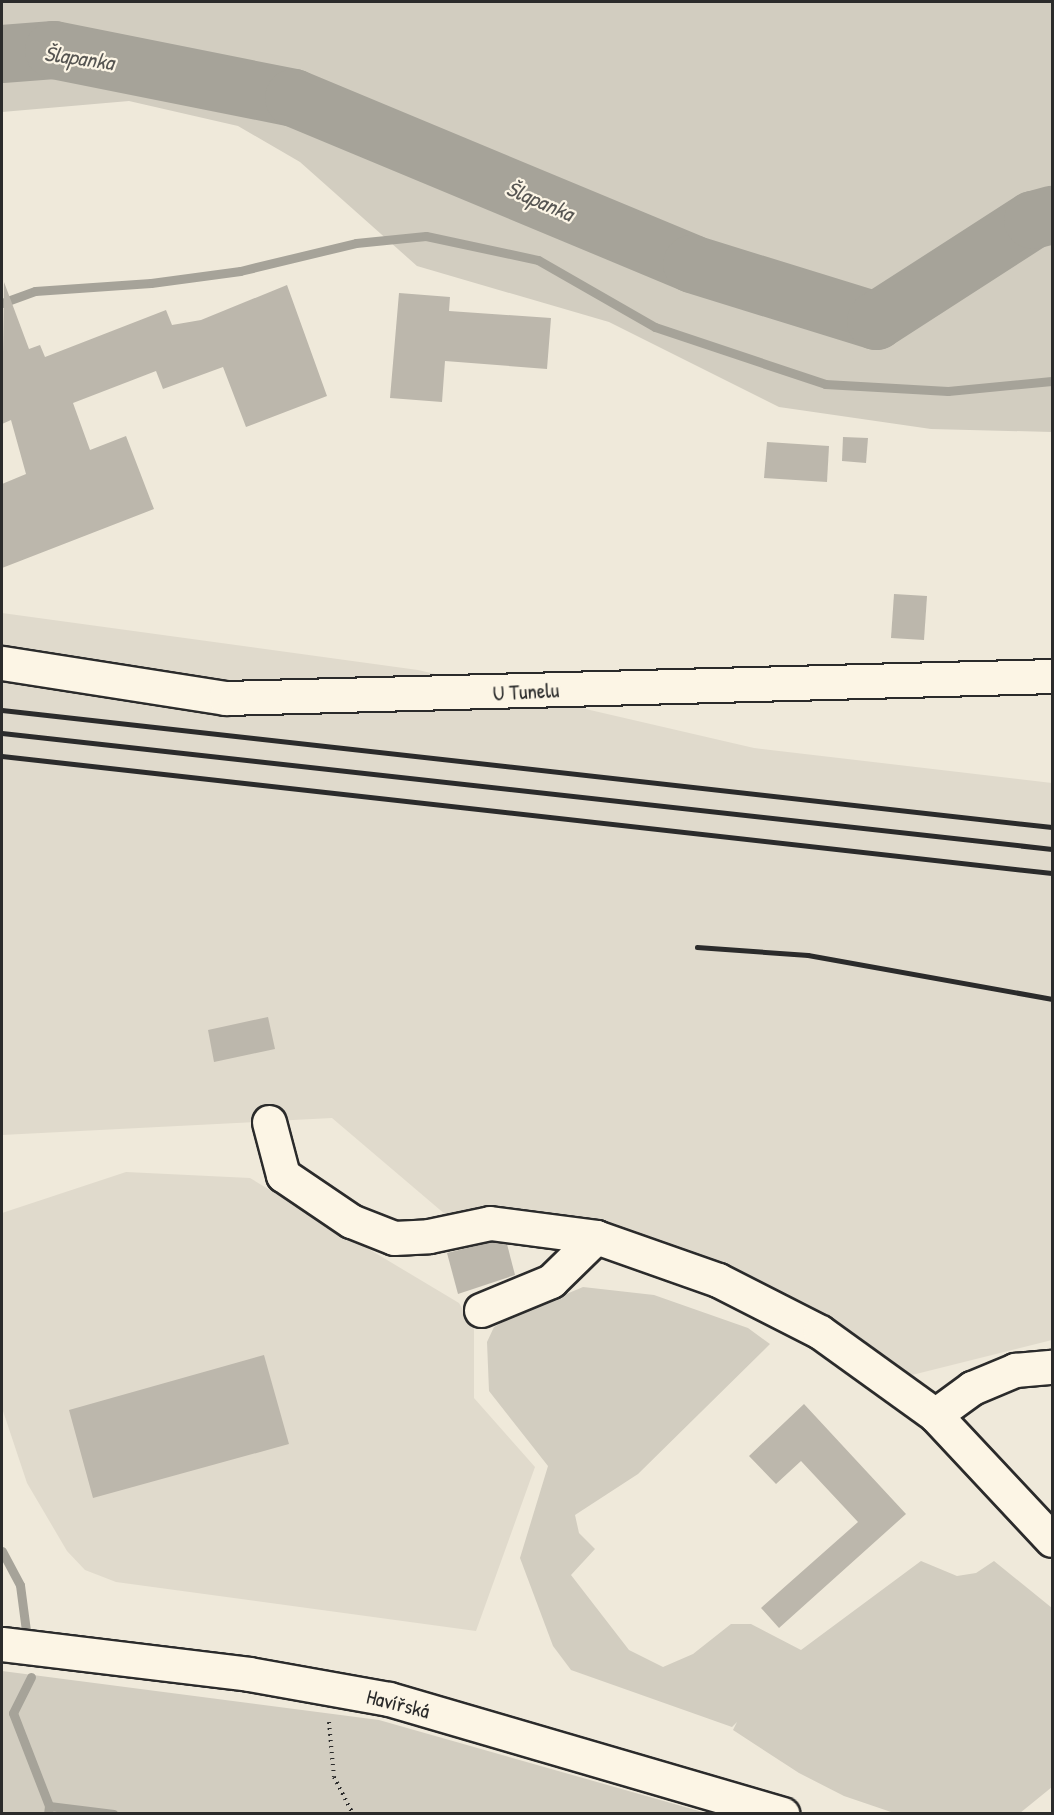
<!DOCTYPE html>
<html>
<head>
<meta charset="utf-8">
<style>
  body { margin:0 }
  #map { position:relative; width:1054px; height:1815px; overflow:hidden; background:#efe9da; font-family:"Patrick Hand",sans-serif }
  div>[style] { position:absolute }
  .built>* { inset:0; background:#e0dacc }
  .green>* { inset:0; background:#d2cdc0 }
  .stream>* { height:9px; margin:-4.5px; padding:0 4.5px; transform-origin:4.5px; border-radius:4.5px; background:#a6a399 }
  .river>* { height:58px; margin:-29px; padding:0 29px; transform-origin:29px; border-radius:29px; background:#a6a399 }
  .building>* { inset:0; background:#bcb7ac }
  .path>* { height:4px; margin-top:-2px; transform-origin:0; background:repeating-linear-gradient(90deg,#2b2b2b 0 1.5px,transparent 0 6px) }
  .roads { filter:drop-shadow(2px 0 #2b2b2b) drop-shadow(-2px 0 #2b2b2b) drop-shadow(0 2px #2b2b2b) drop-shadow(0 -2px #2b2b2b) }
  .minor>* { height:33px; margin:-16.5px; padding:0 16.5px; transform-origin:16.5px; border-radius:16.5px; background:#fcf5e5 }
  .rail>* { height:4.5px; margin:-2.25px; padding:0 2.25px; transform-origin:2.25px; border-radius:2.25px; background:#2b2b2b }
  span { translate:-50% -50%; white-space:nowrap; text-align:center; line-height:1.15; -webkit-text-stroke:4.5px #fcf5e5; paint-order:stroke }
  .street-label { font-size:21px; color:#2b2b2b }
  .water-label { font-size:22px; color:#565552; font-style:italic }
  .frame { position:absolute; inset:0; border:3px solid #2b2b2b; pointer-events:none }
</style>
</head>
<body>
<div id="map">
  <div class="built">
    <i style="clip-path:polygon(2px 613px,418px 670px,754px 748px,1052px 783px,1052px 1340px,912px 1375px,804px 1302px,647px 1240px,540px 1211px,446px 1215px,332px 1118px,2px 1135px)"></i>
    <i style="clip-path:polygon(126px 1172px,250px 1178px,459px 1303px,474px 1329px,474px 1398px,535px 1467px,476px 1631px,116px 1582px,85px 1570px,67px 1551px,27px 1483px,2px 1408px,2px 1213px)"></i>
  </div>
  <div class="green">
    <i style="clip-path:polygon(2px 2px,1052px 2px,1052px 432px,931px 429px,779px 407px,609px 322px,417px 266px,300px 162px,238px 126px,129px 101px,2px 112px)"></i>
    <i style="clip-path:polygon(583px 1287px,654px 1295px,748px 1328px,770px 1344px,638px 1474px,575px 1515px,579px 1533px,595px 1549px,571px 1575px,629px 1650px,663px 1667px,693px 1654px,731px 1624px,751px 1624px,801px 1650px,921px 1561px,957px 1576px,976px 1573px,994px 1561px,1052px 1608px,1052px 1787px,1020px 1813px,894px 1813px,844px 1796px,799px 1773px,733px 1730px,737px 1722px,732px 1727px,571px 1670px,553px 1646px,520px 1558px,548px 1466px,489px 1391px,487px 1342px,494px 1327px,514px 1316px)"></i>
    <i style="clip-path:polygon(2px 1671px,379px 1720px,706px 1813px,2px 1813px)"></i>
  </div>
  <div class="stream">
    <i style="left:2px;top:303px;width:35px;rotate:-20deg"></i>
    <i style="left:35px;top:291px;width:116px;rotate:-3.9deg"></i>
    <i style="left:151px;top:283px;width:90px;rotate:-7.7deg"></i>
    <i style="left:240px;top:271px;width:119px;rotate:-13.6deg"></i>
    <i style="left:356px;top:243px;width:70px;rotate:-5.7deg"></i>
    <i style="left:426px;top:236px;width:115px;rotate:12.1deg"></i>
    <i style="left:538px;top:260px;width:135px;rotate:29.8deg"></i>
    <i style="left:655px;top:327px;width:179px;rotate:18.5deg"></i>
    <i style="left:825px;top:384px;width:123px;rotate:3.3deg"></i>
    <i style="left:948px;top:391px;width:104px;rotate:-5.5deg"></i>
    <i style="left:2px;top:1551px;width:38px;rotate:62deg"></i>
    <i style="left:20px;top:1585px;width:53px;rotate:82.5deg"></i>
    <i style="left:31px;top:1677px;width:40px;rotate:116.6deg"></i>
    <i style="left:13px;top:1713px;width:100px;rotate:68.8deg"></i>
    <i style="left:49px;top:1806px;width:8px;rotate:97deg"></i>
    <i style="left:49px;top:1806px;width:65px;rotate:7deg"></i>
  </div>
  <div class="river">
    <i style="left:2px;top:54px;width:52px;rotate:-4.4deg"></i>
    <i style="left:54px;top:50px;width:245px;rotate:11.3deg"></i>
    <i style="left:294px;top:98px;width:431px;rotate:22.6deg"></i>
    <i style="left:692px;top:264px;width:193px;rotate:17.2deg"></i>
    <i style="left:876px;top:321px;width:187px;rotate:-32.8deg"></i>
    <i style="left:1033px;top:220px;width:20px;rotate:-15deg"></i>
  </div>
  <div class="building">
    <i style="clip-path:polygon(4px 282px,29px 349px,40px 345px,45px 357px,166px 310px,172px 325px,201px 320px,287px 285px,327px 396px,246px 427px,223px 367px,163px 389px,156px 371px,73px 403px,90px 450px,126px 436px,154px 509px,2px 568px,2px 484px,26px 474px,11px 420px,2px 424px)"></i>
    <i style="clip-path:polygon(399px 293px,450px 297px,449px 311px,551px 318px,547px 369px,445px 361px,442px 402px,390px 398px)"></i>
    <i style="clip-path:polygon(843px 437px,868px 438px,866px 463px,842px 461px)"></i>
    <i style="clip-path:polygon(767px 442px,829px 446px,827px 482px,764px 478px)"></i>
    <i style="clip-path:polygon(894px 594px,927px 596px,924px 640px,891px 638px)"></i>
    <i style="clip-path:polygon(268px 1017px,275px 1049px,214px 1062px,208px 1030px)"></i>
    <i style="clip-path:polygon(491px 1242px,507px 1244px,515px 1275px,458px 1294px,447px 1253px)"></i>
    <i style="clip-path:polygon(264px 1355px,289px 1444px,93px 1498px,69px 1410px)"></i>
    <i style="clip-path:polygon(804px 1404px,906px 1514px,779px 1628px,761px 1608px,858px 1522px,801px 1461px,776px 1484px,749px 1456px)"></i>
  </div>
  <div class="path">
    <i style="left:329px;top:1722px;width:55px;rotate:84.8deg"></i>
    <i style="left:334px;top:1777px;width:42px;rotate:62.8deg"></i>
  </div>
  <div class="roads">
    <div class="minor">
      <i style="left:2px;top:663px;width:226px;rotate:8.9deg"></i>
      <i style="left:225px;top:698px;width:827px;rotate:-1.52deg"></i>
      <i style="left:269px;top:1122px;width:55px;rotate:75.2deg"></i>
      <i style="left:283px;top:1175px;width:82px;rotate:34.1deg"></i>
      <i style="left:351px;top:1221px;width:46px;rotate:21.6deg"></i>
      <i style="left:394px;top:1238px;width:35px;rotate:-3deg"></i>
      <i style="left:429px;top:1236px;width:62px;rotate:-12deg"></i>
      <i style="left:490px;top:1223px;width:107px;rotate:7.5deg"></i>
      <i style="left:596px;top:1237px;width:129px;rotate:19.4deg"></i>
      <i style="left:718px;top:1280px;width:114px;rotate:27deg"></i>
      <i style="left:820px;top:1332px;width:142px;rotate:35.8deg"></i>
      <i style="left:935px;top:1415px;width:171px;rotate:46.9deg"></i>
      <i style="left:481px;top:1310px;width:76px;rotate:-22.5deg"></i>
      <i style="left:551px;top:1281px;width:63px;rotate:-44.4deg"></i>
      <i style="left:935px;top:1415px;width:46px;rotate:-36.1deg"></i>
      <i style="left:972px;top:1388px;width:47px;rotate:-22.7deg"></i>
      <i style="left:1015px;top:1370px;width:37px;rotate:-5deg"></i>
      <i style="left:2px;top:1644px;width:249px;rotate:6.9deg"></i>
      <i style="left:249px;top:1674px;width:142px;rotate:10.1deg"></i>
      <i style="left:389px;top:1699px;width:410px;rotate:16.3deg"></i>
    </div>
  </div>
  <div class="rail">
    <i style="left:2px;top:710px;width:1056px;rotate:6.36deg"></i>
    <i style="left:2px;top:733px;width:1056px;rotate:6.3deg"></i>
    <i style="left:2px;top:756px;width:1056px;rotate:6.36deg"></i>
    <i style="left:697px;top:947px;width:111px;rotate:4.1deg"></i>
    <i style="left:808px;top:955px;width:248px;rotate:10.2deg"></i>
  </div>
  <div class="street-label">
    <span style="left:526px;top:692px;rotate:-3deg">U Tunelu</span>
    <span style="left:398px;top:1704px;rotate:14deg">Havířská</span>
  </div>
  <div class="water-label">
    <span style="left:79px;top:58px;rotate:8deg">Šlapanka</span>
    <span style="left:540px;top:201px;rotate:23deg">Šlapanka</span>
  </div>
  <div class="frame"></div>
</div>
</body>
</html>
